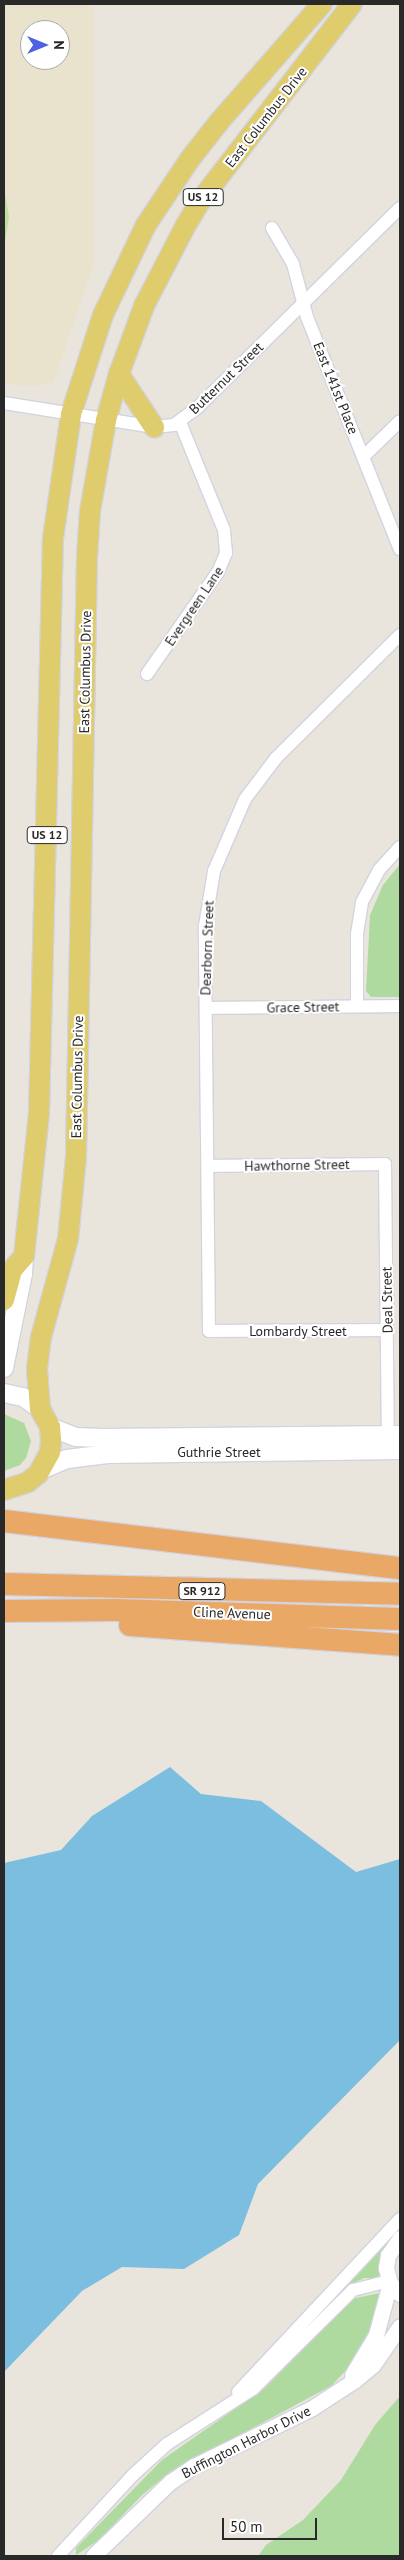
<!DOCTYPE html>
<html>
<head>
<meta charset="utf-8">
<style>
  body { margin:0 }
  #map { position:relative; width:404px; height:2560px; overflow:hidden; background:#e9e5dc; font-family:"PT Sans",sans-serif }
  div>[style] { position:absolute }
  .education>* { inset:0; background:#e9e2cd }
  .green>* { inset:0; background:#afda9f }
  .pitch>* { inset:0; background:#bee09c }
  .water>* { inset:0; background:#7bbedf }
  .roads { filter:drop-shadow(1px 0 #d2d3e0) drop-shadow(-1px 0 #d2d3e0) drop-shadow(0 1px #d2d3e0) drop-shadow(0 -1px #d2d3e0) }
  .minor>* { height:12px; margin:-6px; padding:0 6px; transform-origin:6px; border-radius:6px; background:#fff }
  .tertiary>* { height:15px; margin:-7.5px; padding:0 7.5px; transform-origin:7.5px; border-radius:7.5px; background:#fff }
  .secondary>* { height:18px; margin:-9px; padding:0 9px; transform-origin:9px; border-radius:9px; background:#fff }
  .primary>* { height:20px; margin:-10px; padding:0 10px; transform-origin:10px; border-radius:10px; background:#dfcc6c }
  .motorway>* { height:22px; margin:-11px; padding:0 11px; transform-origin:11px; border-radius:11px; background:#eaa866 }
  span { translate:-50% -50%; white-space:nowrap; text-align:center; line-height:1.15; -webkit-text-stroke:4px #fff; paint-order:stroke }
  .shield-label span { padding:1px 4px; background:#fff; border:1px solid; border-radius:4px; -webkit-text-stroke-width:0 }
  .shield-label { font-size:12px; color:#292929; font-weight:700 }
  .street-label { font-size:14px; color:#292929 }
  .frame { position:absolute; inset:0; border:5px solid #292929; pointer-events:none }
  .north { position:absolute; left:20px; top:20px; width:50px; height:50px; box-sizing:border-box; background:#fff; border:1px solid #a9a9a9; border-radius:50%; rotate:90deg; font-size:14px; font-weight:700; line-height:20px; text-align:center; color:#292929 }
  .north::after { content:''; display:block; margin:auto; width:18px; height:22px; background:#4f61e3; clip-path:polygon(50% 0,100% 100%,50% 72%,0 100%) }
  .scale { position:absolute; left:222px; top:2518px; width:95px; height:22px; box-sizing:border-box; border:2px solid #292929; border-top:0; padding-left:6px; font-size:15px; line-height:18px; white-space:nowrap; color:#292929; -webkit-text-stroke:4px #fff; paint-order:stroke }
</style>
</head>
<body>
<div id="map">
  <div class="education">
    <i style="clip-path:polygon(evenodd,4px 4px,94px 4px,94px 263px,53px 383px,36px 386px,4px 384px,4px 4px,30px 30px,60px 30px,60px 60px,30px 60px,30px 30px)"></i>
  </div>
  <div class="green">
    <i style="clip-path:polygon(400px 864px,400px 997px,371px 997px,366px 991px,370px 915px,383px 885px)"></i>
    <i style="clip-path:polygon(4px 1414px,24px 1423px,31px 1441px,26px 1458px,20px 1465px,4px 1471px)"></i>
    <i style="clip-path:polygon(400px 2225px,400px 2231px,389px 2241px,381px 2255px,381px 2278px,364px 2278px,350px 2285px,348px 2282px)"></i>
    <i style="clip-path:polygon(380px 2293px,372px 2327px,352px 2364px,331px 2386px,170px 2472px,141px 2496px,99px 2540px,76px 2555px,76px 2548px,162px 2460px,265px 2388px,351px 2299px)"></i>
    <i style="clip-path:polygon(400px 2396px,400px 2556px,258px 2556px,266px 2545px,303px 2520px,341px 2480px,375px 2425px)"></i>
  </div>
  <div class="pitch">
    <i style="clip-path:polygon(4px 188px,9px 217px,4px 248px)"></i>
  </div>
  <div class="water">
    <i style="clip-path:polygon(170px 1767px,201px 1794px,261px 1801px,356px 1872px,400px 1859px,400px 2040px,258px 2184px,239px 2235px,184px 2269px,122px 2267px,82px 2291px,4px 2372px,4px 1863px,61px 1850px,92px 1816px)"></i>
  </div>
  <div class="roads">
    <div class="minor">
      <i style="left:272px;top:228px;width:42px;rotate:59.7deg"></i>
      <i style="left:293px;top:264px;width:55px;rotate:75.2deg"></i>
      <i style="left:307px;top:317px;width:250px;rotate:68.2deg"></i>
      <i style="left:4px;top:403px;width:152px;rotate:9.1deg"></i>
      <i style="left:154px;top:427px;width:20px;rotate:-6deg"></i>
      <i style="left:174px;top:425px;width:31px;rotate:-37deg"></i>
      <i style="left:199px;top:406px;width:282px;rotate:-44.6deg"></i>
      <i style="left:364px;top:456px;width:50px;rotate:-44.2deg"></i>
      <i style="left:147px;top:674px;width:124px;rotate:-55.2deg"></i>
      <i style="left:218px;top:572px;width:21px;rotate:-67deg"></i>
      <i style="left:226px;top:553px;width:23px;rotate:-95deg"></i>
      <i style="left:224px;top:530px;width:117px;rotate:-112.2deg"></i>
      <i style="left:357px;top:1006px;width:72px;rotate:-90deg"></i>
      <i style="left:357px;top:934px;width:32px;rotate:-81deg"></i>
      <i style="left:362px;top:902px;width:36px;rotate:-62deg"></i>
      <i style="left:379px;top:870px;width:31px;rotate:-48deg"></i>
      <i style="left:206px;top:1008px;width:194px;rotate:-0.6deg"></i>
      <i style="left:208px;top:1166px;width:177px;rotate:-0.6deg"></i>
      <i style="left:385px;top:1164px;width:271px;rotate:89.4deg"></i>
      <i style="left:387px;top:1330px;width:178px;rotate:179.7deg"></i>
      <i style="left:209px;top:1331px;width:405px;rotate:-90.6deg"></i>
      <i style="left:205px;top:926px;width:56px;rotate:-80.7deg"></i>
      <i style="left:214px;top:871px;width:78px;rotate:-66.7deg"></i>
      <i style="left:245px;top:799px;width:51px;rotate:-52.9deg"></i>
      <i style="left:276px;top:758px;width:175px;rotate:-44.8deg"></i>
      <i style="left:238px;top:2392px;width:237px;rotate:-46.9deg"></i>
      <i style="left:58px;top:2556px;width:110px;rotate:-47.2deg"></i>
      <i style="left:133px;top:2475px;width:46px;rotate:-42.4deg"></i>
      <i style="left:167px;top:2444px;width:102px;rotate:-32.6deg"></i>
      <i style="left:253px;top:2389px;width:141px;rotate:-44.7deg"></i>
      <i style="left:353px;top:2290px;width:37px;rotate:-14deg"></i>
    </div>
    <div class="tertiary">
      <i style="left:400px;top:2238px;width:21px;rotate:125deg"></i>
      <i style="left:388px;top:2255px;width:13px;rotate:99deg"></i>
      <i style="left:386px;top:2268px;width:16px;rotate:75deg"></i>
      <i style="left:390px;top:2283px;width:15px;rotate:48deg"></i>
      <i style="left:352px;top:2375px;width:47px;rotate:-59deg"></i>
      <i style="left:376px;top:2335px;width:54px;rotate:-74.9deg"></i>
      <i style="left:93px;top:2556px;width:107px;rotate:-43.9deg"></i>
      <i style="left:170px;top:2482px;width:29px;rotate:-34deg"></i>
      <i style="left:194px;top:2466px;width:131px;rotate:-26.2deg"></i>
      <i style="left:312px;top:2408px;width:51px;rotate:-33.1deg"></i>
      <i style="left:355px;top:2380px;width:23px;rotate:-40deg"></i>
      <i style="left:373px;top:2365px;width:47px;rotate:-55.3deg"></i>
    </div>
    <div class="secondary">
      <i style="left:4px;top:1368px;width:96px;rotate:-78.6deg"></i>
      <i style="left:23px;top:1274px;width:18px;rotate:-87deg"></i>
      <i style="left:4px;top:1393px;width:19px;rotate:12deg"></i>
      <i style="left:23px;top:1397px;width:21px;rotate:35deg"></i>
      <i style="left:50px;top:1427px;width:28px;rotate:21deg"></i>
      <i style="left:76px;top:1437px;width:26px;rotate:2deg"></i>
      <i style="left:102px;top:1438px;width:298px;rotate:-0.6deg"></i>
      <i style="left:41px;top:1470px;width:28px;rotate:-23deg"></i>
      <i style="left:67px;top:1459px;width:41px;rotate:-7deg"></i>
      <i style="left:108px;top:1454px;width:292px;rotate:-0.8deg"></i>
    </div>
    <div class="primary">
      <i style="left:119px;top:374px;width:64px;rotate:56.6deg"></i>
      <i style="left:4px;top:1300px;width:31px;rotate:-75deg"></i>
      <i style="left:12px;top:1270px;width:18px;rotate:-49deg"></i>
      <i style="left:24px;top:1256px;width:144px;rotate:-84deg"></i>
      <i style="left:39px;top:1113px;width:575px;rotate:-88.61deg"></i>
      <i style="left:53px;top:538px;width:125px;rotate:-81.7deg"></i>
      <i style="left:71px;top:414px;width:104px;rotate:-72.1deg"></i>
      <i style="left:103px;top:315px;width:100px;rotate:-64.5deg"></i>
      <i style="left:146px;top:225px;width:79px;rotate:-56.3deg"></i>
      <i style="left:190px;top:159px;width:47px;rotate:-51.9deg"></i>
      <i style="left:219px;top:122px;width:157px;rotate:-48.9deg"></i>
      <i style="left:4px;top:1490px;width:25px;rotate:-18deg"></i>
      <i style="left:28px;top:1482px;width:13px;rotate:-39deg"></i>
      <i style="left:38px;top:1474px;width:25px;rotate:-61deg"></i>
      <i style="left:50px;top:1452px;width:12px;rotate:-85deg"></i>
      <i style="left:51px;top:1440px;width:13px;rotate:-94deg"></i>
      <i style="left:50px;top:1427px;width:21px;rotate:-119deg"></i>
      <i style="left:40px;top:1409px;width:40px;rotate:-94.3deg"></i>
      <i style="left:37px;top:1369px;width:32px;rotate:-83deg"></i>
      <i style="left:41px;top:1337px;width:102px;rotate:-74.6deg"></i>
      <i style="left:68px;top:1239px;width:82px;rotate:-84.4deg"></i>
      <i style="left:76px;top:1157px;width:600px;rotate:-88.95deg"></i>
      <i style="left:87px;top:557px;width:46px;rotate:-86.3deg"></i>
      <i style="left:90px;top:511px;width:92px;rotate:-80deg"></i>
      <i style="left:106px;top:420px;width:48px;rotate:-74.2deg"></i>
      <i style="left:119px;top:374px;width:72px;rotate:-69.8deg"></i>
      <i style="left:144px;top:306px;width:91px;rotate:-62.6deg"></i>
      <i style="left:186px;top:225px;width:29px;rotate:-59deg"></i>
      <i style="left:201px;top:200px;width:247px;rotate:-52.4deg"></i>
    </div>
    <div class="motorway">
      <i style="left:4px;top:1521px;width:399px;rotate:6.8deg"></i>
      <i style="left:4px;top:1584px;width:396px;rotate:1.4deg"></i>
      <i style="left:4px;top:1611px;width:111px;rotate:-0.5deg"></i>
      <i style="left:115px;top:1610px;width:285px;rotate:1.8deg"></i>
      <i style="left:130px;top:1625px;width:271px;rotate:4.2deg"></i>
    </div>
  </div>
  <div class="shield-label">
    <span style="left:203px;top:197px">US 12</span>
    <span style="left:47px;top:835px">US 12</span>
    <span style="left:202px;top:1591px">SR 912</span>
  </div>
  <div class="street-label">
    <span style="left:266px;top:117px;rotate:-52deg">East Columbus Drive</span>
    <span style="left:226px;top:378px;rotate:-44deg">Butternut Street</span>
    <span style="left:336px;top:388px;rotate:68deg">East 141st Place</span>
    <span style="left:194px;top:606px;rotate:-56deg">Evergreen Lane</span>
    <span style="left:85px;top:672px;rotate:-89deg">East Columbus Drive</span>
    <span style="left:207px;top:948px;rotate:-88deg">Dearborn Street</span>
    <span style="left:303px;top:1007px;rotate:-1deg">Grace Street</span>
    <span style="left:77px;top:1077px;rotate:-89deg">East Columbus Drive</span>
    <span style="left:297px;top:1165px;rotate:-1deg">Hawthorne Street</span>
    <span style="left:387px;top:1300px;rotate:-91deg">Deal Street</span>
    <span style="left:298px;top:1331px">Lombardy Street</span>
    <span style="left:219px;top:1452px">Guthrie Street</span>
    <span style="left:232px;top:1613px;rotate:2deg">Cline Avenue</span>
    <span style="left:246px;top:2442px;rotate:-27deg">Buffington Harbor Drive</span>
  </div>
  <div class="frame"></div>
  <div class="north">N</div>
  <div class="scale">50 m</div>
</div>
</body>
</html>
